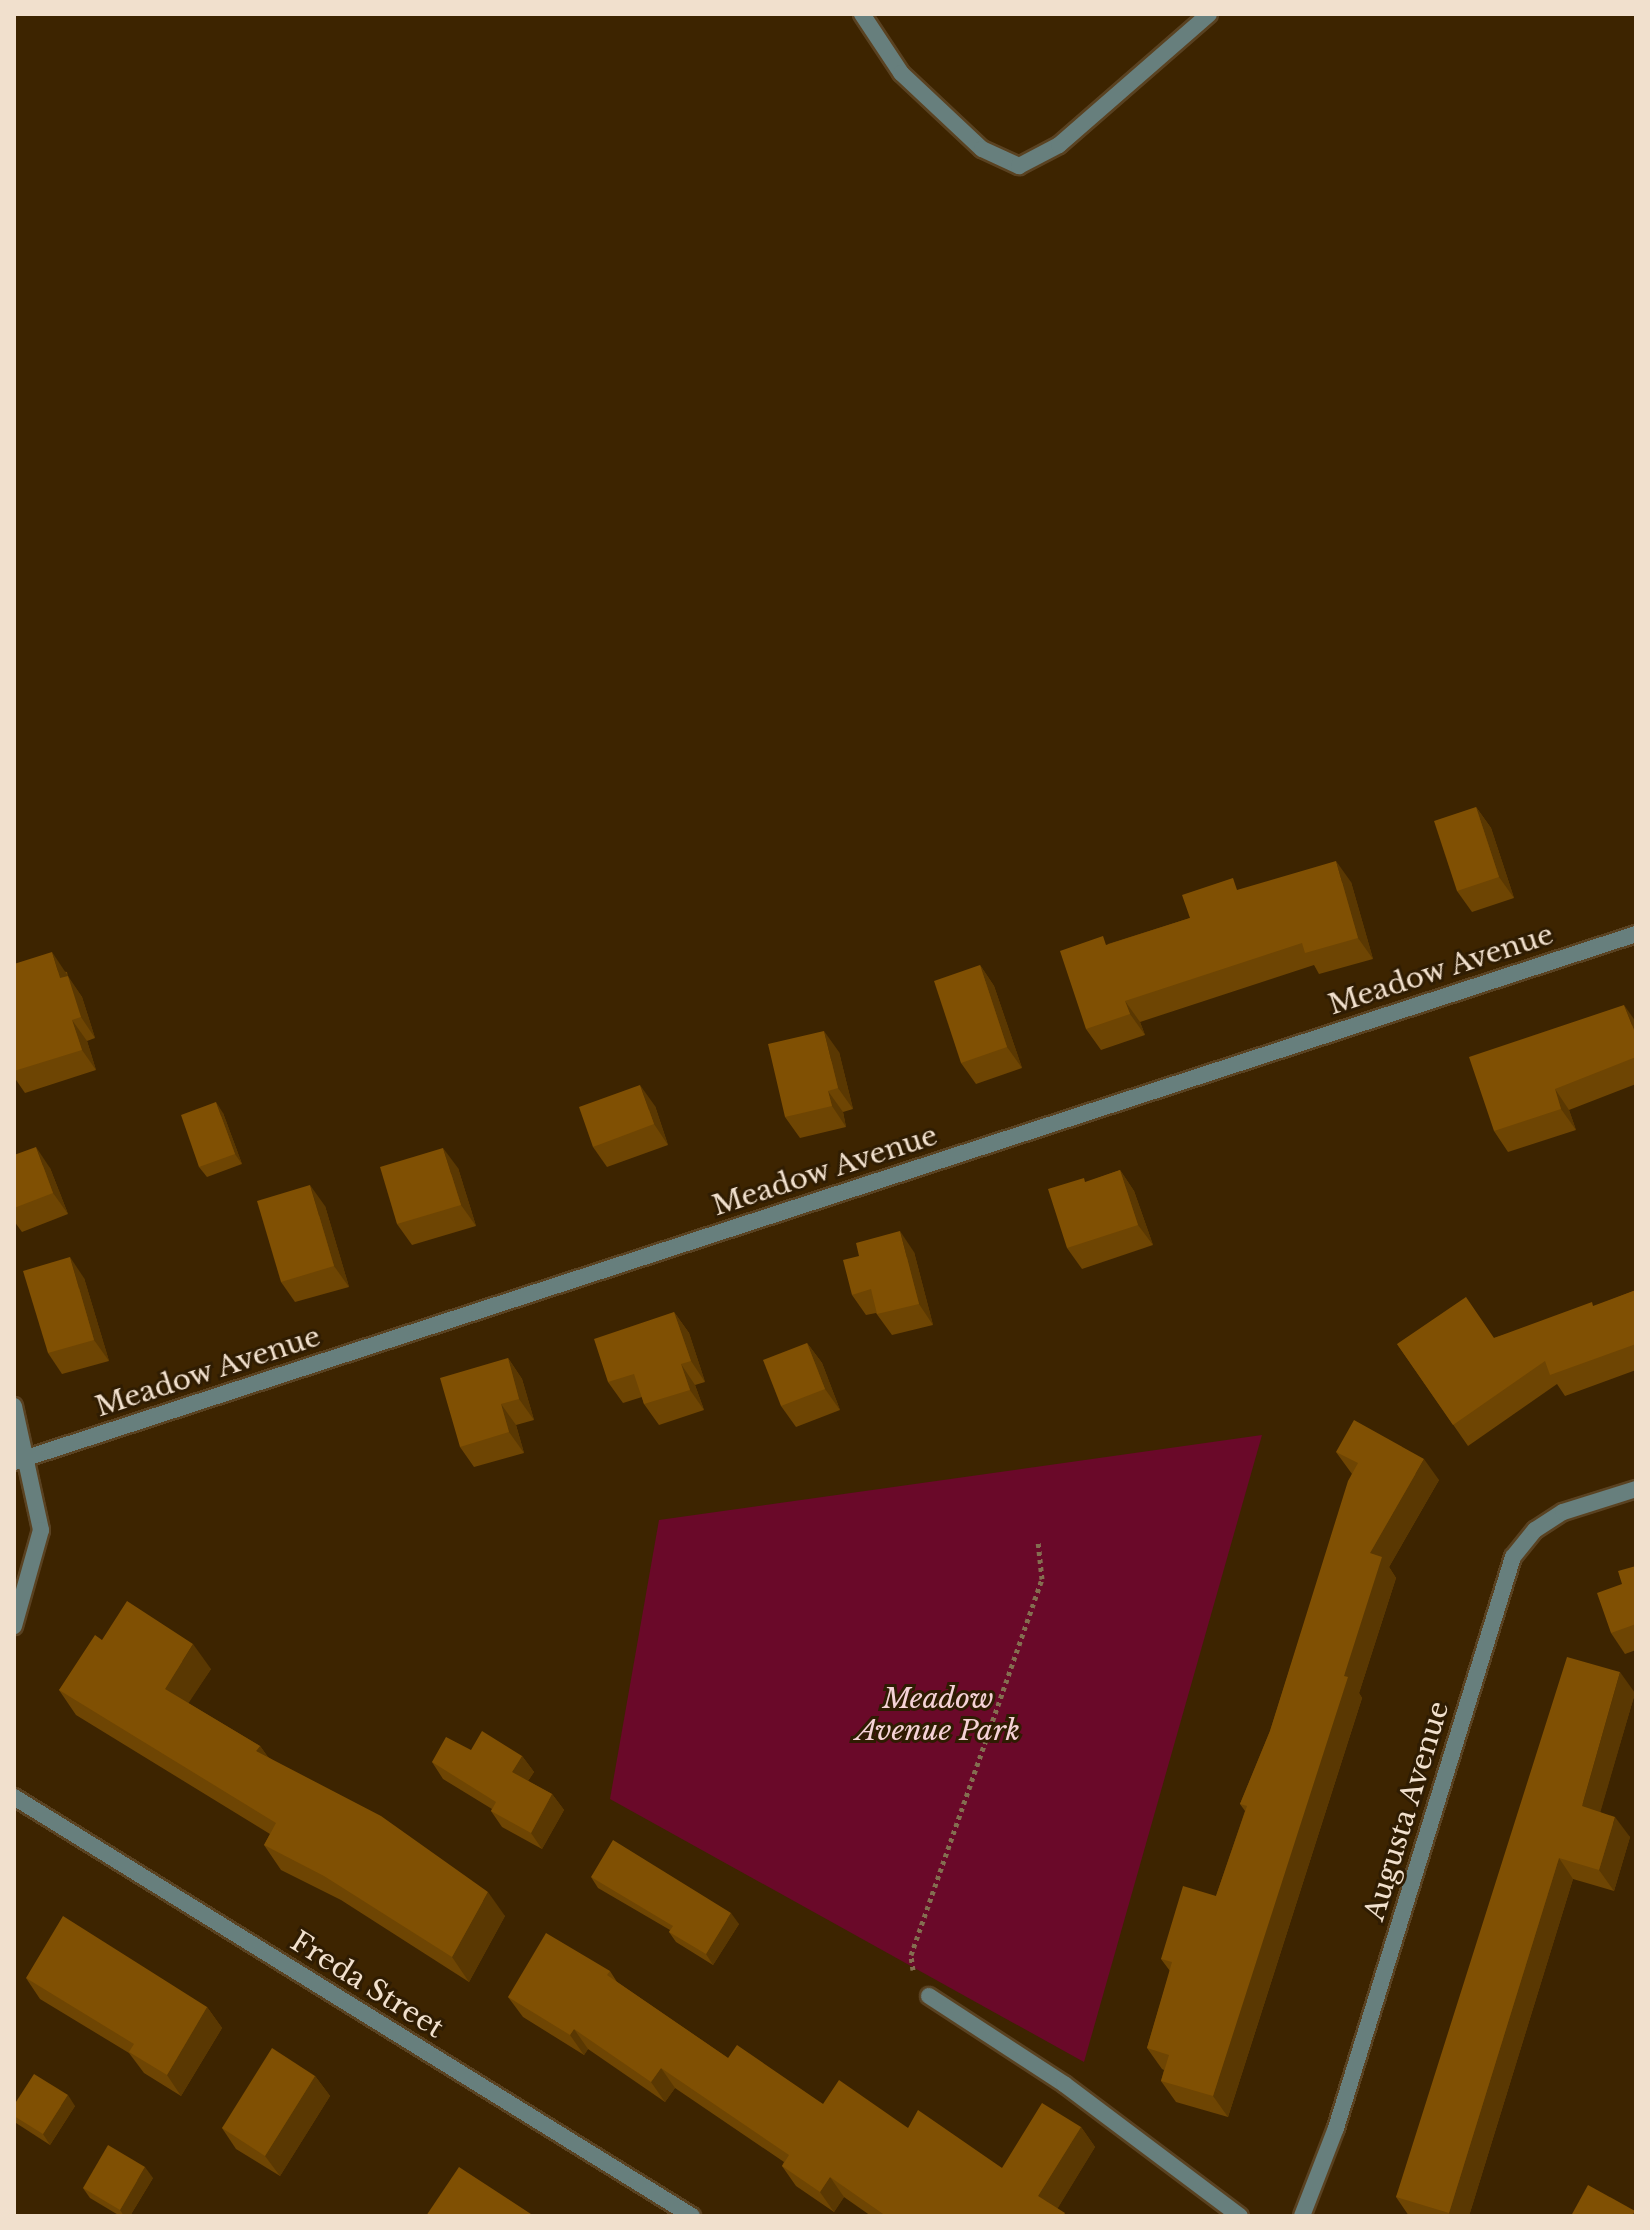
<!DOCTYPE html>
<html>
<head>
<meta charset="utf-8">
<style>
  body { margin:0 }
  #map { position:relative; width:1650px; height:2230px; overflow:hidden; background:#3d2400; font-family:"Libre Baskerville",serif }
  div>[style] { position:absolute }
  .green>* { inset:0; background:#6a0929 }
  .path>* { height:5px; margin-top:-2.5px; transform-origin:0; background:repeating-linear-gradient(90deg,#846e50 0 4px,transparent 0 8px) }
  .roads { filter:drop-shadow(2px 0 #5a4221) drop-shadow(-2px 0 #5a4221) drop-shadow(0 2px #5a4221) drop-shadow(0 -2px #5a4221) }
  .lane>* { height:16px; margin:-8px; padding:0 8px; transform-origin:8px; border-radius:8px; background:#677f7d }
  .street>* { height:16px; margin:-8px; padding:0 8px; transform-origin:8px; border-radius:8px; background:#677f7d }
  .wall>* { inset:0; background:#6e4503 }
  .shaded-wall>* { inset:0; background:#5a3802 }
  .building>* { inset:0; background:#805003 }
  span { translate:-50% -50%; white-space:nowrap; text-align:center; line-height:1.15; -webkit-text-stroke:6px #2f1c02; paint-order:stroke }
  .street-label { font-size:28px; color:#f1e0cd }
  .park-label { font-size:28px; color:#f5d2d6; font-style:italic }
  .frame { position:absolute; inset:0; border:16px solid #f1e0cd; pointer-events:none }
</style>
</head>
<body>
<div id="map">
  <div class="green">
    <i style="clip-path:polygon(1262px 1435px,1084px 2062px,610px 1799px,659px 1520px)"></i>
  </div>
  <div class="path">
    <i style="left:913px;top:1970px;width:15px;rotate:-98deg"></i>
    <i style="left:911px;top:1955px;width:398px;rotate:-70.8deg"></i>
    <i style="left:1042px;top:1579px;width:37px;rotate:-96deg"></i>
  </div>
  <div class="roads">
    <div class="lane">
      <i style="left:929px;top:1996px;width:161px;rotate:33.1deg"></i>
      <i style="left:1064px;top:2084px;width:220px;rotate:36.9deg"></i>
    </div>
    <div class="street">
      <i style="left:862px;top:14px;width:71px;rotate:56.5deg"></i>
      <i style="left:901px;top:73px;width:111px;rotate:43.2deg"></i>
      <i style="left:982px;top:149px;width:41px;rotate:24.7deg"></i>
      <i style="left:1019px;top:166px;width:45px;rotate:-27.7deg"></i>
      <i style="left:1059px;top:145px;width:199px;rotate:-41.1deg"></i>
      <i style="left:14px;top:1406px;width:127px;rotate:77.7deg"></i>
      <i style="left:41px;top:1530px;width:100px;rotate:105.7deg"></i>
      <i style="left:14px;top:1462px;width:1706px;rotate:-18.03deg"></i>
      <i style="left:14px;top:1797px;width:797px;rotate:31.72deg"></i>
      <i style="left:1302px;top:2216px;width:94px;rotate:-68.9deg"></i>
      <i style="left:1336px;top:2128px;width:598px;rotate:-72.78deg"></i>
      <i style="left:1513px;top:1557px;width:35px;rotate:-51deg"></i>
      <i style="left:1535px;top:1530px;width:33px;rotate:-33deg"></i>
      <i style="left:1563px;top:1512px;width:77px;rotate:-17.5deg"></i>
    </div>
  </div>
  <div class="wall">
    <i style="clip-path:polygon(1476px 807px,1491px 828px,1514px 898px,1472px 912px,1457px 891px)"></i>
    <i style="clip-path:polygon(1351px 882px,1373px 959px,1319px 974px,1314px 965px,1140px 1022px,1145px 1035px,1101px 1050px,1086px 1029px,1108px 944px,1190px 918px,1241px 889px)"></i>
    <i style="clip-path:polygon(14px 964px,67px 972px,68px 977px,82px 997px,95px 1038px,87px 1041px,96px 1070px,25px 1093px,14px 1077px)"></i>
    <i style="clip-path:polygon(980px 965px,994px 986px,1022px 1068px,976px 1084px,961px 1063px)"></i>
    <i style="clip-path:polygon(1636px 1022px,1636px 1084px,1569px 1110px,1576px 1130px,1508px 1152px,1494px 1131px)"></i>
    <i style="clip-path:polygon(839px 1052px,853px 1109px,843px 1112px,846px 1127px,800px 1138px,785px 1117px)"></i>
    <i style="clip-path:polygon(655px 1106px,668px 1145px,607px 1167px,593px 1147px)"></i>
    <i style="clip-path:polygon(223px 1113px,242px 1164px,207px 1177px,199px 1167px)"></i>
    <i style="clip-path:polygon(14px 1155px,50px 1168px,68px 1214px,22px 1232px,14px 1221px)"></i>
    <i style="clip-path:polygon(458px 1168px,476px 1226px,412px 1245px,397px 1224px)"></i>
    <i style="clip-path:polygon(1120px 1170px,1134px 1191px,1153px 1245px,1082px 1269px,1067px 1248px,1087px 1182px)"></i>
    <i style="clip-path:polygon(325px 1206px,349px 1287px,295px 1302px,281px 1282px)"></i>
    <i style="clip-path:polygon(914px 1252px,933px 1325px,892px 1335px,876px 1313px,866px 1315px,852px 1295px)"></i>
    <i style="clip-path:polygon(84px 1278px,109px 1361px,62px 1374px,48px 1353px)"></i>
    <i style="clip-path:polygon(1636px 1290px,1636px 1370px,1565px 1396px,1557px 1384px,1468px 1446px,1397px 1344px,1494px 1338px,1595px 1306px)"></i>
    <i style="clip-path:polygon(674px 1312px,689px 1333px,705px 1382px,695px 1385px,704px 1410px,659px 1425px,644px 1404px,642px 1397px,623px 1403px,608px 1382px)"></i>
    <i style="clip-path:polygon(807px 1343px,822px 1363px,840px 1410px,796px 1427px,781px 1406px)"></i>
    <i style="clip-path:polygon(508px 1358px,522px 1379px,534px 1420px,516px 1425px,524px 1453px,474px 1467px,460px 1447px)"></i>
    <i style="clip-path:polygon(1336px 1452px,1439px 1480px,1389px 1567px,1396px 1578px,1359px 1693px,1362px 1698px,1228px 2117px,1176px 2102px,1161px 2081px,1164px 2070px,1162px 2069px,1147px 2048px,1170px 1971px,1161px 1959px,1216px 1896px,1245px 1811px,1240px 1804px,1270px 1731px,1352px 1474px)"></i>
    <i style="clip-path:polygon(1636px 1566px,1636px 1650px,1625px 1654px,1611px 1633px,1622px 1584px)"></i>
    <i style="clip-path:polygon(102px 1640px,211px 1669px,188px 1703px,260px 1746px,268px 1757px,505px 1916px,469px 1982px,341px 1900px,281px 1870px,264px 1845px,270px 1834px,76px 1715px,59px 1690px)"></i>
    <i style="clip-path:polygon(1635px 1693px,1600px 1812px,1630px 1837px,1614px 1891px,1573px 1879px,1469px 2216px,1409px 2216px,1396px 2197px)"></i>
    <i style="clip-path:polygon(471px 1750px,522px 1756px,534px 1772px,528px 1781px,552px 1794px,564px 1810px,542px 1849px,502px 1827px,491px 1811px,492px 1809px,443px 1779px,432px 1762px)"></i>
    <i style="clip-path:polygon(591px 1877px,739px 1924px,713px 1965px,676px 1942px,669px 1932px,670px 1930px,598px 1888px)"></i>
    <i style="clip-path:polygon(610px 1971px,617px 1982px,728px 2058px,823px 2104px,908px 2128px,1002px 2168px,1081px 2127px,1095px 2147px,1057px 2209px,1067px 2216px,871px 2216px,844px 2197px,834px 2212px,796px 2186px,782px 2166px,784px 2162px,675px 2088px,665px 2102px,588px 2049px,584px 2055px,523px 2017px,508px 1997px)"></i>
    <i style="clip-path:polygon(26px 1978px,207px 2007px,222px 2028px,181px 2096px,144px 2073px,129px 2053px,40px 1999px)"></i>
    <i style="clip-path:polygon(315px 2076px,330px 2096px,280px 2176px,236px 2149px,222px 2128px)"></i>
    <i style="clip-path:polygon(14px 2105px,75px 2106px,50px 2145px,16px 2123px,14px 2120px)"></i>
    <i style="clip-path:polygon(153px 2178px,130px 2216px,120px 2216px,90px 2198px,83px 2188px)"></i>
  </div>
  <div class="shaded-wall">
    <i style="clip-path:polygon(1476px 807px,1491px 828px,1514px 898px,1499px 877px)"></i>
    <i style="clip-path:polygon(1336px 861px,1351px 882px,1373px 959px,1358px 938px)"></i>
    <i style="clip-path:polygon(52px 952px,82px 997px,95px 1038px,81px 1017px,60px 978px)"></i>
    <i style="clip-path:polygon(980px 965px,994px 986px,1022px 1068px,1007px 1047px)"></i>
    <i style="clip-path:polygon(1125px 1001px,1140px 1022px,1145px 1035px,1130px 1014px)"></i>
    <i style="clip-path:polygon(1624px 1005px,1636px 1022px,1636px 1035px)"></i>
    <i style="clip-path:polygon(72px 1020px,87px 1041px,96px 1070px,82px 1050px)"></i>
    <i style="clip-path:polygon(824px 1031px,839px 1052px,853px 1109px,838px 1088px)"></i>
    <i style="clip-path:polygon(640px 1085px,655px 1106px,668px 1145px,654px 1124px)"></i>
    <i style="clip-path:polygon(1555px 1089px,1569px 1110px,1576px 1130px,1561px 1109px)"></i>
    <i style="clip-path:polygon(828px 1091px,843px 1112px,846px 1127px,832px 1106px)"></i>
    <i style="clip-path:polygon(216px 1102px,223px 1113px,242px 1164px,235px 1154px)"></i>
    <i style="clip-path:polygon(36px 1147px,50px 1168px,68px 1214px,53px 1193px)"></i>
    <i style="clip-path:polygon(443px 1148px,458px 1168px,476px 1226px,461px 1205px)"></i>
    <i style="clip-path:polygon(1120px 1170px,1134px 1191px,1153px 1245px,1138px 1225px)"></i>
    <i style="clip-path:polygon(310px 1185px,325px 1206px,349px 1287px,334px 1266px)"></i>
    <i style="clip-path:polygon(900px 1231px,914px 1252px,933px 1325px,919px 1304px)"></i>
    <i style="clip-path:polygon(70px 1257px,84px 1278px,109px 1361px,94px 1340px)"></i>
    <i style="clip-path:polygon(674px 1312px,689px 1333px,705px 1382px,691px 1361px)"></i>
    <i style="clip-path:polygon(807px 1343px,822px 1363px,840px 1410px,825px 1389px)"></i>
    <i style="clip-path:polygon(508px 1358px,522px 1379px,534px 1420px,519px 1399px)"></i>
    <i style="clip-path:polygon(681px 1364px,695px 1385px,704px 1410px,690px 1390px)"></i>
    <i style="clip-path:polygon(501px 1404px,516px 1425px,524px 1453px,509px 1432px)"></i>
    <i style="clip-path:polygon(1424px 1459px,1439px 1480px,1389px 1567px,1396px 1578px,1359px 1693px,1362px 1698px,1228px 2117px,1213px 2096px,1344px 1676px,1370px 1553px)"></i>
    <i style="clip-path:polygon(193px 1644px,211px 1669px,182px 1713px,165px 1689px)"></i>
    <i style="clip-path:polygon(1620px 1672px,1635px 1693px,1596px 1827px,1582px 1806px)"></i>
    <i style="clip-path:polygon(260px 1746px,277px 1770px,256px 1751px)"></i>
    <i style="clip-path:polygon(522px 1756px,534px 1772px,523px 1788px,512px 1772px)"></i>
    <i style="clip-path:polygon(552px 1794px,564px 1810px,542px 1849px,531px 1833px)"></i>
    <i style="clip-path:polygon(1615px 1817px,1630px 1837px,1614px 1891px,1599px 1870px)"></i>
    <i style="clip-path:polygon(1559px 1858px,1573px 1879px,1469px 2216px,1451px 2216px,1449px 2213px)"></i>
    <i style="clip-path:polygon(488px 1892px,505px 1916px,469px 1982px,452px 1957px)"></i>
    <i style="clip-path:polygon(731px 1913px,739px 1924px,713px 1965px,706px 1954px)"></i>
    <i style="clip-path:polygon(207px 2007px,222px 2028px,181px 2096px,167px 2075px)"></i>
    <i style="clip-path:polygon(574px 2029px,588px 2049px,584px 2055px,570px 2035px)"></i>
    <i style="clip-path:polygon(661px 2068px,675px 2088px,665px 2102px,651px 2082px)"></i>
    <i style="clip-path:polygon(315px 2076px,330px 2096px,280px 2176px,265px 2156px)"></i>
    <i style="clip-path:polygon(68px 2095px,75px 2106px,50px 2145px,43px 2134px)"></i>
    <i style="clip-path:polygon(1081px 2127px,1095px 2147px,1053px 2216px,1038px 2196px)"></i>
    <i style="clip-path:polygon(145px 2167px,153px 2178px,130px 2216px,124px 2216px,120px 2210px)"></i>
    <i style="clip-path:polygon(830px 2177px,844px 2197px,834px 2212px,820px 2192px)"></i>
  </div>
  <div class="building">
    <i style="clip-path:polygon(1476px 807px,1499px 877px,1457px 891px,1434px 821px)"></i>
    <i style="clip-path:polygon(1336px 861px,1358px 938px,1305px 953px,1302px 943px,1125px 1001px,1130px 1014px,1086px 1029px,1060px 951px,1103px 936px,1106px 945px,1190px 918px,1182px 895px,1233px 878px,1237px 890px)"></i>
    <i style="clip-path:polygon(52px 952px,60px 978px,68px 976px,81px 1017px,72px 1020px,82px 1050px,14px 1071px,14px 964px)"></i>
    <i style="clip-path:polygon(980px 965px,1007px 1047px,961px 1063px,934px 981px)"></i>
    <i style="clip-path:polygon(1624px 1005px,1636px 1035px,1636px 1057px,1555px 1089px,1561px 1109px,1494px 1131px,1469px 1057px)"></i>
    <i style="clip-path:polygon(824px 1031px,838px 1088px,828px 1091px,832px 1106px,785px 1117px,768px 1044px)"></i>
    <i style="clip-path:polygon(640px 1085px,654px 1124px,593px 1147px,579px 1107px)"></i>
    <i style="clip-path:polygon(216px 1102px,235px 1154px,199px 1167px,181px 1115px)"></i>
    <i style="clip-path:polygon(36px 1147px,53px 1193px,14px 1208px,14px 1155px)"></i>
    <i style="clip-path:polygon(443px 1148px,461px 1205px,397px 1224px,380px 1167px)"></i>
    <i style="clip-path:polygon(1120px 1170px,1138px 1225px,1067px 1248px,1048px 1189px,1084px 1178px,1085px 1182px)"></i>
    <i style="clip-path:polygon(310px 1185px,334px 1266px,281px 1282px,257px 1201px)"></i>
    <i style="clip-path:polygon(900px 1231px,919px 1304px,877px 1314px,871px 1289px,852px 1295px,843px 1260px,859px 1256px,856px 1243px)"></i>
    <i style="clip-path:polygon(70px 1257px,94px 1340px,48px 1353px,23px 1271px)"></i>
    <i style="clip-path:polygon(1636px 1290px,1636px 1344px,1550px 1375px,1545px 1361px,1453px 1425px,1397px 1344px,1466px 1297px,1494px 1338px,1592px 1302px,1593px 1306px)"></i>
    <i style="clip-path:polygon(674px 1312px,691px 1361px,681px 1364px,690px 1390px,644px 1404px,634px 1374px,608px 1382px,594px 1339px)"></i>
    <i style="clip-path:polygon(807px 1343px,825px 1389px,781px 1406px,763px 1360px)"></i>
    <i style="clip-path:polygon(508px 1358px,519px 1399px,501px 1404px,509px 1432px,460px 1447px,440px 1378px)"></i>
    <i style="clip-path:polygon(1354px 1420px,1424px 1459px,1370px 1553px,1382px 1557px,1344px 1676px,1348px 1677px,1213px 2096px,1161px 2081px,1169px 2055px,1147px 2048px,1172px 1962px,1161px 1959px,1183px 1886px,1216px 1896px,1247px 1806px,1240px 1804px,1270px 1731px,1348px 1481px,1358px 1463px,1336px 1452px)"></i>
    <i style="clip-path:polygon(1636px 1566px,1636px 1624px,1611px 1633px,1597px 1593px,1622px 1584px,1618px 1571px)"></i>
    <i style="clip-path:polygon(127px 1601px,193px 1644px,165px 1689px,260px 1746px,256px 1751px,381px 1816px,488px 1892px,452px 1957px,324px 1876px,264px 1845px,276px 1823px,59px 1690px,95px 1635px,102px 1640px)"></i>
    <i style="clip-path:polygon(1567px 1657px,1620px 1672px,1582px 1806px,1615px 1817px,1599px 1870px,1559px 1858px,1449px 2213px,1396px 2197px)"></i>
    <i style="clip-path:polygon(482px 1731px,522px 1756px,512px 1772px,552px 1794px,531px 1833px,491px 1811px,496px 1802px,432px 1762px,446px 1737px,471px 1750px)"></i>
    <i style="clip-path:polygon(613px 1840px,731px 1913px,706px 1954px,669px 1932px,673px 1926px,591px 1877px)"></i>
    <i style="clip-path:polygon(63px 1916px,207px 2007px,167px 2075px,129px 2052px,134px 2044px,26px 1978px)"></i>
    <i style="clip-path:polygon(546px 1933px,610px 1971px,607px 1975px,728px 2058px,737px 2045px,823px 2104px,839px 2080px,908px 2128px,918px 2110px,1002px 2168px,1042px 2103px,1081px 2127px,1038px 2196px,1065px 2213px,1063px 2216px,886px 2216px,830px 2177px,820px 2192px,782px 2166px,789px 2155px,661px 2068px,651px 2082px,574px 2029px,570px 2035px,508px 1997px)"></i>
    <i style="clip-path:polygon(272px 2048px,315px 2076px,265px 2156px,222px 2128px)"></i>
    <i style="clip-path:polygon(34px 2074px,68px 2095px,43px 2134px,14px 2116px,14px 2105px)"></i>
    <i style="clip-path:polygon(108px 2145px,145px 2167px,120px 2210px,83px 2188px)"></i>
    <i style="clip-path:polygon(459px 2167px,534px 2216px,426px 2216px)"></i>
    <i style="clip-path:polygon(1588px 2185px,1635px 2211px,1632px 2216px,1571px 2216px)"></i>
  </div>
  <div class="street-label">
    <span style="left:1441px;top:970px;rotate:-18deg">Meadow Avenue</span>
    <span style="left:825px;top:1171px;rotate:-18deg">Meadow Avenue</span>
    <span style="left:208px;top:1372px;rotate:-18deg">Meadow Avenue</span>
    <span style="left:1407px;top:1811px;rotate:-73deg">Augusta Avenue</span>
    <span style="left:367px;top:1985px;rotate:32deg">Freda Street</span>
  </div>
  <div class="park-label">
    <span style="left:938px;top:1715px">Meadow<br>Avenue Park</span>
  </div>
  <div class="frame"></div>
</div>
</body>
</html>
